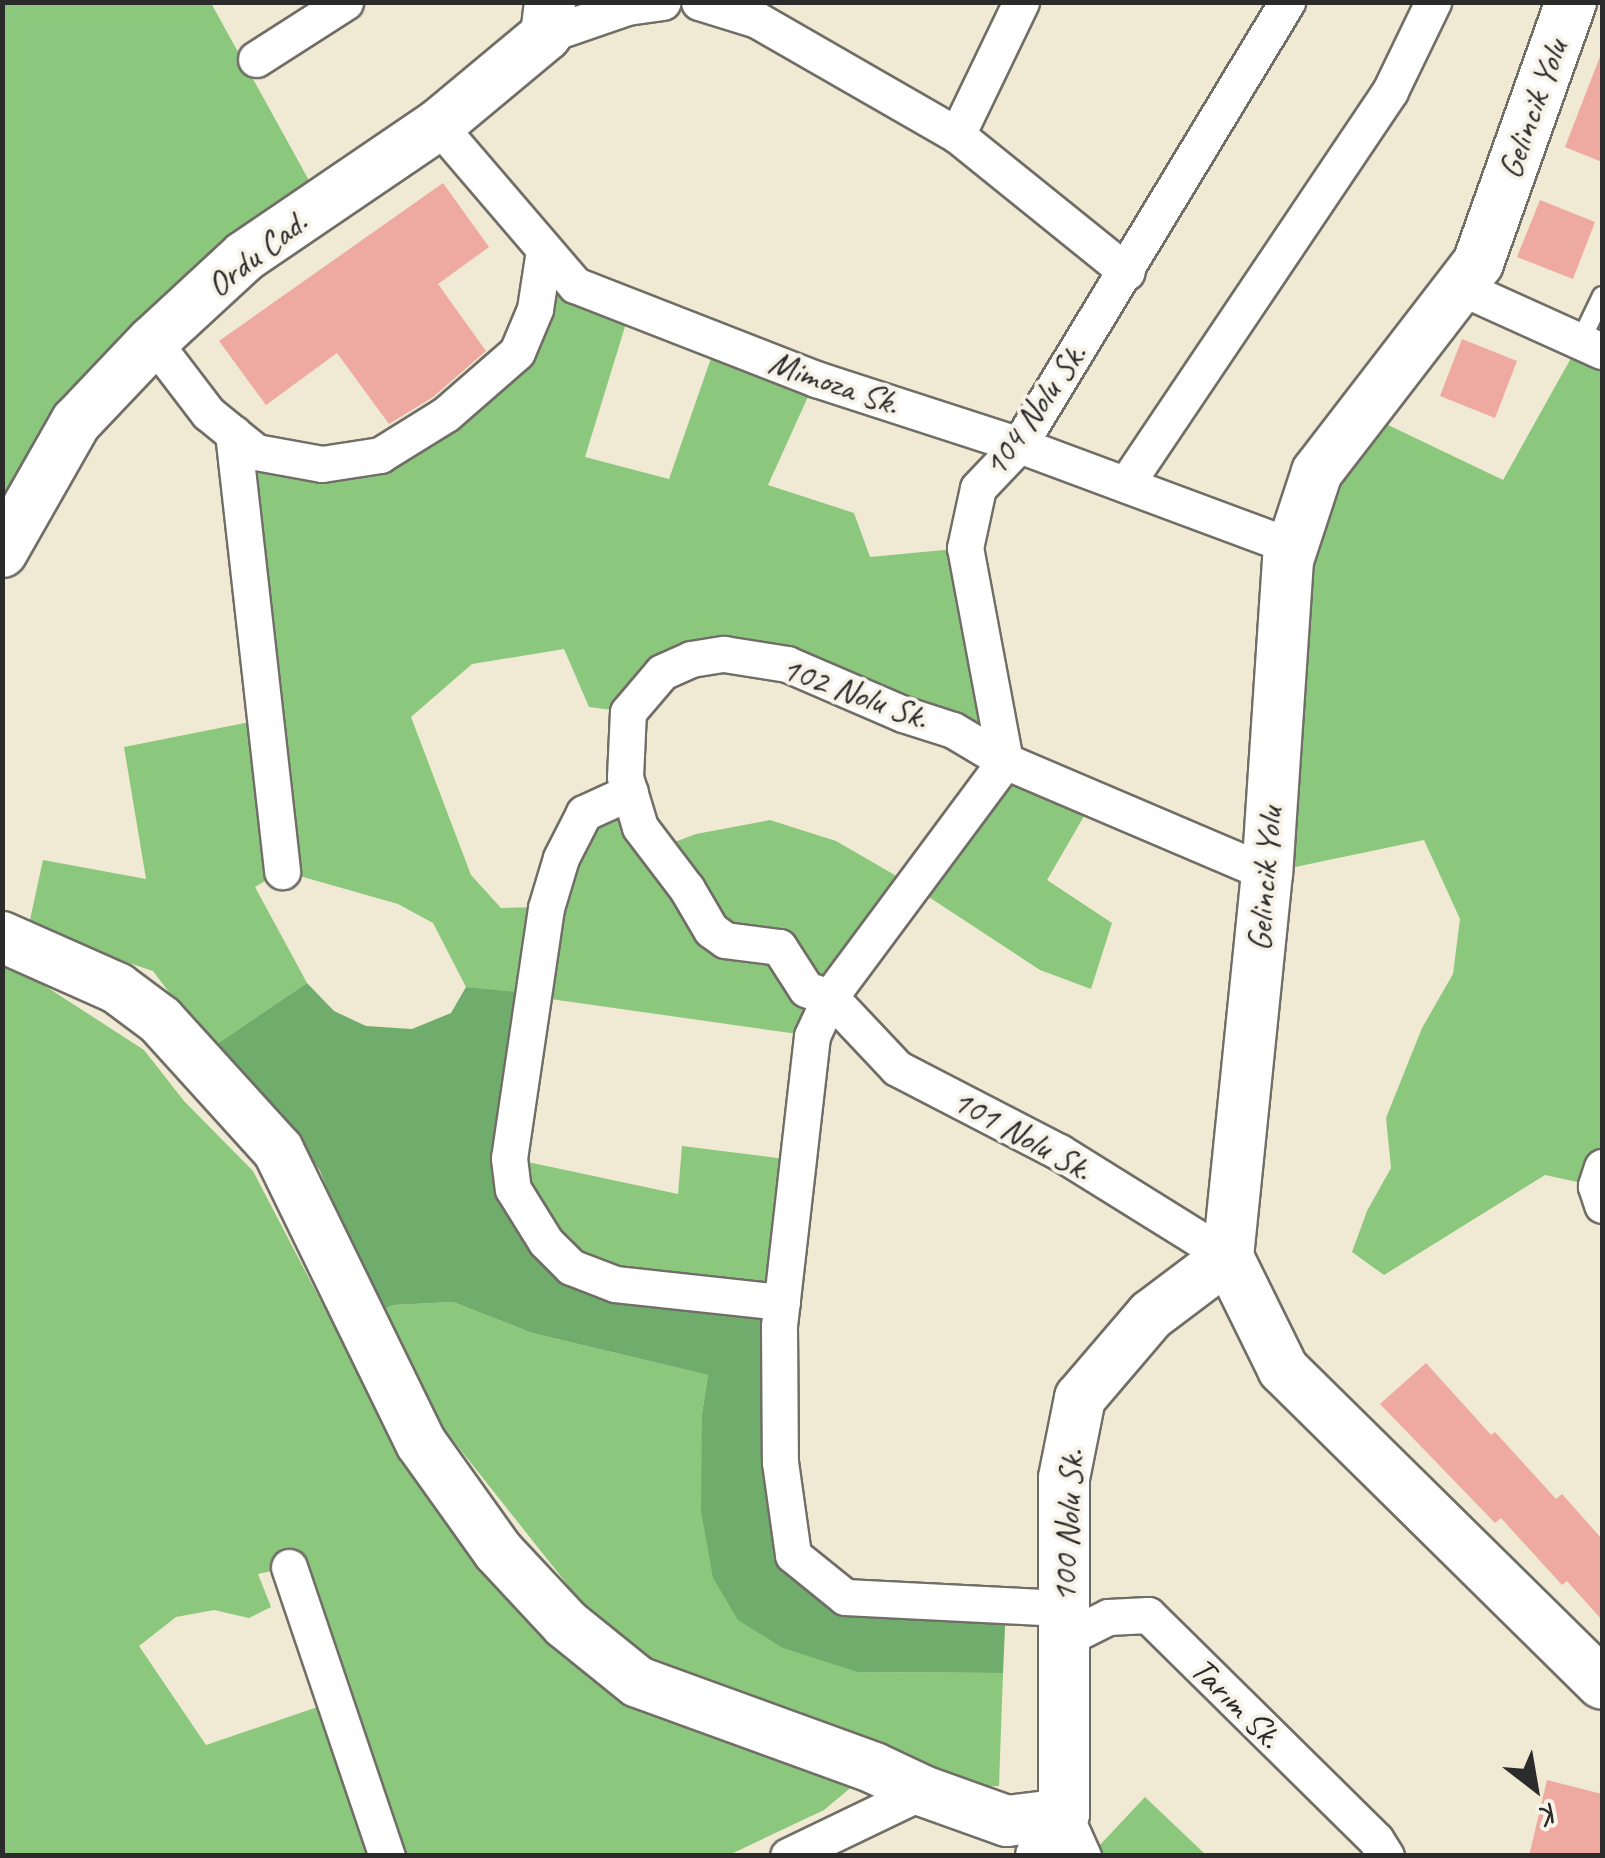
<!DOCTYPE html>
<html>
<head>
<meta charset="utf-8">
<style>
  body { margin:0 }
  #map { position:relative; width:1605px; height:1858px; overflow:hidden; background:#f0e9d3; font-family:Caveat,sans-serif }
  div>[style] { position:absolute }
  .green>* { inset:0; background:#8bc87d }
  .forest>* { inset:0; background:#70ac6c }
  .building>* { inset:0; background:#eea9a1 }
  .roads { filter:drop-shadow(2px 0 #706e66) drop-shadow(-2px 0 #706e66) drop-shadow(0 2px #706e66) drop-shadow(0 -2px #706e66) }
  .lane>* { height:18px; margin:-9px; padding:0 9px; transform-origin:9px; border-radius:9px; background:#fff }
  .street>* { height:35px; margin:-17.5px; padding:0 17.5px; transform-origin:17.5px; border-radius:17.5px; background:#fff }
  .secondary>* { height:50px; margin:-25px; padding:0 25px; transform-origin:25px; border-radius:25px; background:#fff }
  span { translate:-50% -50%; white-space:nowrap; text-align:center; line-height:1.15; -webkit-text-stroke:8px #f7f3e8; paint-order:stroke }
  .street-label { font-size:35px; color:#2b2b2b }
  .frame { position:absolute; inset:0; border:5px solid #2b2b2b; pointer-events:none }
  .north { position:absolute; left:1485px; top:1738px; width:100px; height:100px; -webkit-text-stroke:8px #f7f3e8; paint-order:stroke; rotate:149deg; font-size:28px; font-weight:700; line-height:40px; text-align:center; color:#2b2b2b }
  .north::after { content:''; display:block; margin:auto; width:35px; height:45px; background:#2b2b2b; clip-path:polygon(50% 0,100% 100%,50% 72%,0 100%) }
</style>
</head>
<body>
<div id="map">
  <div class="green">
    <i style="clip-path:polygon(3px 3px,211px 3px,322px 204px,153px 341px,3px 552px)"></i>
    <i style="clip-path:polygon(evenodd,544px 250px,631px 307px,585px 457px,669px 479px,717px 341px,816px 379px,768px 485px,854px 513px,870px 557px,965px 548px,1005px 761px,1094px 799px,1047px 880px,1112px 923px,1091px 989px,1040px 970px,912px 886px,812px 1036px,466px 987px,433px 923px,398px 904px,282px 871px,255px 887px,307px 983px,211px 1048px,153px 971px,28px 929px,43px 860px,146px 879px,124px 747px,265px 719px,233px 433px,256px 452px,380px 454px,517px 352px,544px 250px,564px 649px,589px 707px,628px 712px,724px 654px,1004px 761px,912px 885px,836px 841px,770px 820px,696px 834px,656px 849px,602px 802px,546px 907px,501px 908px,471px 875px,411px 717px,472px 664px,564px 649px)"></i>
    <i style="clip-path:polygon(1580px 342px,1602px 351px,1602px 1205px,1596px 1186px,1545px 1175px,1384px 1275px,1352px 1252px,1367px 1211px,1391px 1168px,1386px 1118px,1422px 1028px,1453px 974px,1460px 919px,1424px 840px,1267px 873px,1288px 560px,1363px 413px,1503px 480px)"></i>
    <i style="clip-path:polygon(evenodd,2px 967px,39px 982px,144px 1050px,184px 1101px,253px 1171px,349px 1355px,475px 1564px,547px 1636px,854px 1785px,824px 1810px,729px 1855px,3px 1855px,2px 967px,289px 1567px,335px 1701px,206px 1745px,139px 1646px,176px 1617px,214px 1610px,249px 1618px,271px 1607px,258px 1574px,289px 1567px)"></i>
    <i style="clip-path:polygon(682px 1146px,801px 1161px,782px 1301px,571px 1267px,509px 1158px,678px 1194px)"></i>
    <i style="clip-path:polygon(453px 1302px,532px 1333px,708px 1375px,702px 1414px,858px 1672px,1003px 1673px,999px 1786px,958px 1788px,738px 1698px,649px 1659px,582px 1603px,440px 1424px,378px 1312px,393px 1305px)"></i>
    <i style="clip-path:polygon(1145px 1797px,1206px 1855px,1102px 1855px,1098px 1847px)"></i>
  </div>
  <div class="forest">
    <i style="clip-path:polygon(307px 983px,334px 1011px,366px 1026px,412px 1029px,451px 1013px,466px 987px,534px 994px,509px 1158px,571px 1267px,782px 1302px,793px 1555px,845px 1597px,1006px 1604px,1003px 1673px,858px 1672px,783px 1648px,738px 1620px,713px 1578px,701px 1511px,702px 1414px,708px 1375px,532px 1333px,453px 1302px,393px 1305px,378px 1312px,320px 1171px,282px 1113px,211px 1048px)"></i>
  </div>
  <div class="building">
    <i style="clip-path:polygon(1601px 54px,1602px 54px,1602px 162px,1565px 147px)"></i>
    <i style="clip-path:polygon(443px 183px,489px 247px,438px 284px,486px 351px,433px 397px,389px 424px,337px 353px,266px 405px,219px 341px)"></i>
    <i style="clip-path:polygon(1540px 200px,1595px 222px,1573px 279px,1517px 257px)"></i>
    <i style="clip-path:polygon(1462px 339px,1517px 361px,1495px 418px,1440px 396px)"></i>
    <i style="clip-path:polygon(1426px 1363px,1491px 1435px,1495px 1432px,1556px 1499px,1562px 1494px,1602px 1539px,1602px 1620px,1567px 1581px,1562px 1585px,1501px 1518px,1495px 1523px,1380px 1404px)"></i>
    <i style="clip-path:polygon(1547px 1780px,1602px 1794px,1602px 1856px,1529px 1856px)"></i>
  </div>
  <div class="roads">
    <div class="lane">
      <i style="left:1580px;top:342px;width:51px;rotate:-64.4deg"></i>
    </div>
    <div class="street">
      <i style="left:699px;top:2px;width:61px;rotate:17.2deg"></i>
      <i style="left:757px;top:20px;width:231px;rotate:29.9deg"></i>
      <i style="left:957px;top:135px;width:218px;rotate:38.9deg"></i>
      <i style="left:546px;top:35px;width:86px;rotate:-19.1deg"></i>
      <i style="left:627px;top:7px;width:36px;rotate:-8deg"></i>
      <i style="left:256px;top:59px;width:106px;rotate:-32.6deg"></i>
      <i style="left:438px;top:125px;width:211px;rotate:49.4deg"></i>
      <i style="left:575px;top:285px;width:259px;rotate:21.3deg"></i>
      <i style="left:816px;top:379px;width:213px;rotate:18deg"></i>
      <i style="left:1019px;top:445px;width:292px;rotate:20.4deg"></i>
      <i style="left:957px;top:135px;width:148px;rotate:-64.3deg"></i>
      <i style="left:1460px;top:287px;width:156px;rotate:24.3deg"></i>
      <i style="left:153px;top:341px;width:91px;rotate:52.6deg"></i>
      <i style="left:208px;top:413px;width:62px;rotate:39.1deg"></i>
      <i style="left:256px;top:452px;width:67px;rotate:10.3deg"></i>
      <i style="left:322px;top:464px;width:59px;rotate:-8.8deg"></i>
      <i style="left:380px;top:455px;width:78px;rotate:-31.8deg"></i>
      <i style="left:446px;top:414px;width:94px;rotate:-41.1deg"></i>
      <i style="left:517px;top:352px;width:47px;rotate:-67.3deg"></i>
      <i style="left:535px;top:309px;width:60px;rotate:-81.3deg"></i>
      <i style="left:233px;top:433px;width:441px;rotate:83.6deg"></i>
      <i style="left:1126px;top:484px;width:473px;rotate:-56.1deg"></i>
      <i style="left:1390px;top:91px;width:99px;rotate:-64.2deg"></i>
      <i style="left:1005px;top:761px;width:294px;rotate:126.6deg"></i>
      <i style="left:830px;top:997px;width:43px;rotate:114.8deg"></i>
      <i style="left:812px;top:1036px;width:292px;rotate:96.5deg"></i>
      <i style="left:779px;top:1326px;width:136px;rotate:89.6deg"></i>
      <i style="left:780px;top:1462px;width:94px;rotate:82deg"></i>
      <i style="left:793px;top:1555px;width:67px;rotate:38.9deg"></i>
      <i style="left:845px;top:1597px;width:217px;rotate:2.9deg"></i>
      <i style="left:1005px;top:761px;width:217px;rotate:-100.6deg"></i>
      <i style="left:965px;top:548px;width:61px;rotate:-77.8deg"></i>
      <i style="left:978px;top:488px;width:59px;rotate:-46.4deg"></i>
      <i style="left:1019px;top:445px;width:518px;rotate:-58.83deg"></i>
      <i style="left:630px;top:792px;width:51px;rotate:155.5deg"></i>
      <i style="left:584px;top:813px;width:51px;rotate:117.1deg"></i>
      <i style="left:561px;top:858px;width:52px;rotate:106.7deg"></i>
      <i style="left:546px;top:908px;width:253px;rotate:98.4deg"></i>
      <i style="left:509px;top:1158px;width:31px;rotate:83deg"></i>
      <i style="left:513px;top:1189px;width:62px;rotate:58.1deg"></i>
      <i style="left:546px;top:1242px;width:35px;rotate:45deg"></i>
      <i style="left:571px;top:1267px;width:47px;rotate:21.1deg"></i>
      <i style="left:615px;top:1284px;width:168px;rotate:6.2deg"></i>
      <i style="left:1602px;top:1167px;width:20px;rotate:108deg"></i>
      <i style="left:1596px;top:1186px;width:20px;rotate:72deg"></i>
      <i style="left:1228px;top:1257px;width:199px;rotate:-148.1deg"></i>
      <i style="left:1059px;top:1152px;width:182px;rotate:-152.6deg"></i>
      <i style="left:897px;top:1068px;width:98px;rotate:-133.3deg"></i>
      <i style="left:830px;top:997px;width:25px;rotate:-162deg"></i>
      <i style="left:806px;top:989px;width:50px;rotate:-122.7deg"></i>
      <i style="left:779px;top:947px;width:54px;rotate:-172.6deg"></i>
      <i style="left:725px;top:940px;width:17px;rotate:-144deg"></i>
      <i style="left:711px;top:930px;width:48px;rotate:-120.3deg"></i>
      <i style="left:687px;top:889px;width:78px;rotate:-127.2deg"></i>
      <i style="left:640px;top:827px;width:52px;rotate:-106.7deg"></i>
      <i style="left:625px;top:777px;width:65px;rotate:-87.4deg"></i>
      <i style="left:628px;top:712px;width:52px;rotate:-49.6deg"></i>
      <i style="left:662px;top:672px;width:32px;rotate:-24deg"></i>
      <i style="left:691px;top:659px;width:33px;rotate:-9deg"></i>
      <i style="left:724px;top:654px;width:64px;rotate:9deg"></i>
      <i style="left:787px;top:664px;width:126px;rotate:23.3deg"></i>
      <i style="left:903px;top:714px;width:52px;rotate:17.7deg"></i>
      <i style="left:953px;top:730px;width:61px;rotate:30.8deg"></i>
      <i style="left:1005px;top:761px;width:285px;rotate:23.1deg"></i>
      <i style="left:289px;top:1567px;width:305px;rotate:71.3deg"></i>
      <i style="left:1064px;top:1639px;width:49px;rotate:-26.6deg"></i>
      <i style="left:1108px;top:1617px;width:40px;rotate:-2.9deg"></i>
      <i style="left:1148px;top:1615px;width:320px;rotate:44.6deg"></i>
      <i style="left:1376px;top:1840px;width:19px;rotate:58deg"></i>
      <i style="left:1064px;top:1814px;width:46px;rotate:65.7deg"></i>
      <i style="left:788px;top:1856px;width:150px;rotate:-25.7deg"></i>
    </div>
    <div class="secondary">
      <i style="left:1571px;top:2px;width:277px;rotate:109.6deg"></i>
      <i style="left:1478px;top:263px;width:264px;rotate:127.6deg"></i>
      <i style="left:1317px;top:472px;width:93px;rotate:108.2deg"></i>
      <i style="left:1288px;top:560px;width:314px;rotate:93.8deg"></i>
      <i style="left:1267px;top:873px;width:386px;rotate:95.8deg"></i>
      <i style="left:1228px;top:1257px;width:125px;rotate:63.8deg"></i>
      <i style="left:1283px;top:1369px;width:448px;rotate:44.6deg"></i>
      <i style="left:2px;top:552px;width:150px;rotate:-60.4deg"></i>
      <i style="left:76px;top:422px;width:112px;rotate:-46.5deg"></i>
      <i style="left:153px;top:341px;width:125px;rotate:-42.7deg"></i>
      <i style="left:245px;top:256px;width:233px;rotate:-34.2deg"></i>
      <i style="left:438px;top:125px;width:141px;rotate:-39.8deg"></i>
      <i style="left:546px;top:35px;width:33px;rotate:-83deg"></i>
      <i style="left:2px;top:937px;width:126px;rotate:23.9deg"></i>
      <i style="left:117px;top:988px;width:54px;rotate:36.7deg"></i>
      <i style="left:160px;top:1020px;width:176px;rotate:47.8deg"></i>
      <i style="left:278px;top:1150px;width:326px;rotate:64deg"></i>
      <i style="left:421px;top:1443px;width:133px;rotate:54.5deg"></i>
      <i style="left:498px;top:1551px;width:100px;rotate:47deg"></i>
      <i style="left:566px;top:1624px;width:92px;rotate:38.9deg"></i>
      <i style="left:638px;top:1682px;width:251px;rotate:20deg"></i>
      <i style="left:874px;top:1768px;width:54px;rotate:25.1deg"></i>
      <i style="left:923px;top:1791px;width:89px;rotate:19.7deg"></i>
      <i style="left:1007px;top:1821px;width:57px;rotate:-7deg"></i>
      <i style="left:1041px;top:1856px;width:48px;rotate:-61.3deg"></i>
      <i style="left:1064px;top:1814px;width:336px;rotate:-90deg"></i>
      <i style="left:1064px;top:1478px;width:82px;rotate:-78.7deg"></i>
      <i style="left:1080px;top:1398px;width:109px;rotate:-49.5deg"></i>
      <i style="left:1151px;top:1315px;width:96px;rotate:-37deg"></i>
    </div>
  </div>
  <div class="street-label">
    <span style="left:1533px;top:109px;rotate:-70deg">Gelincik Yolu</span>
    <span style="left:257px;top:254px;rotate:-38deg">Ordu Cad.</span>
    <span style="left:834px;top:383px;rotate:19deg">Mimoza Sk.</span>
    <span style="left:1035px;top:410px;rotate:-55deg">104 Nolu Sk.</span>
    <span style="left:855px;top:693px;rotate:20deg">102 Nolu Sk.</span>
    <span style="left:1265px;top:879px;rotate:-85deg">Gelincik Yolu</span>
    <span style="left:1022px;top:1135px;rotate:29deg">101 Nolu Sk.</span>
    <span style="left:1068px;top:1526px;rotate:-87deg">100 Nolu Sk.</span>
    <span style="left:1236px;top:1703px;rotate:45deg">Tarım Sk.</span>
  </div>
  <div class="frame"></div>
  <div class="north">K</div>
</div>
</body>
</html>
